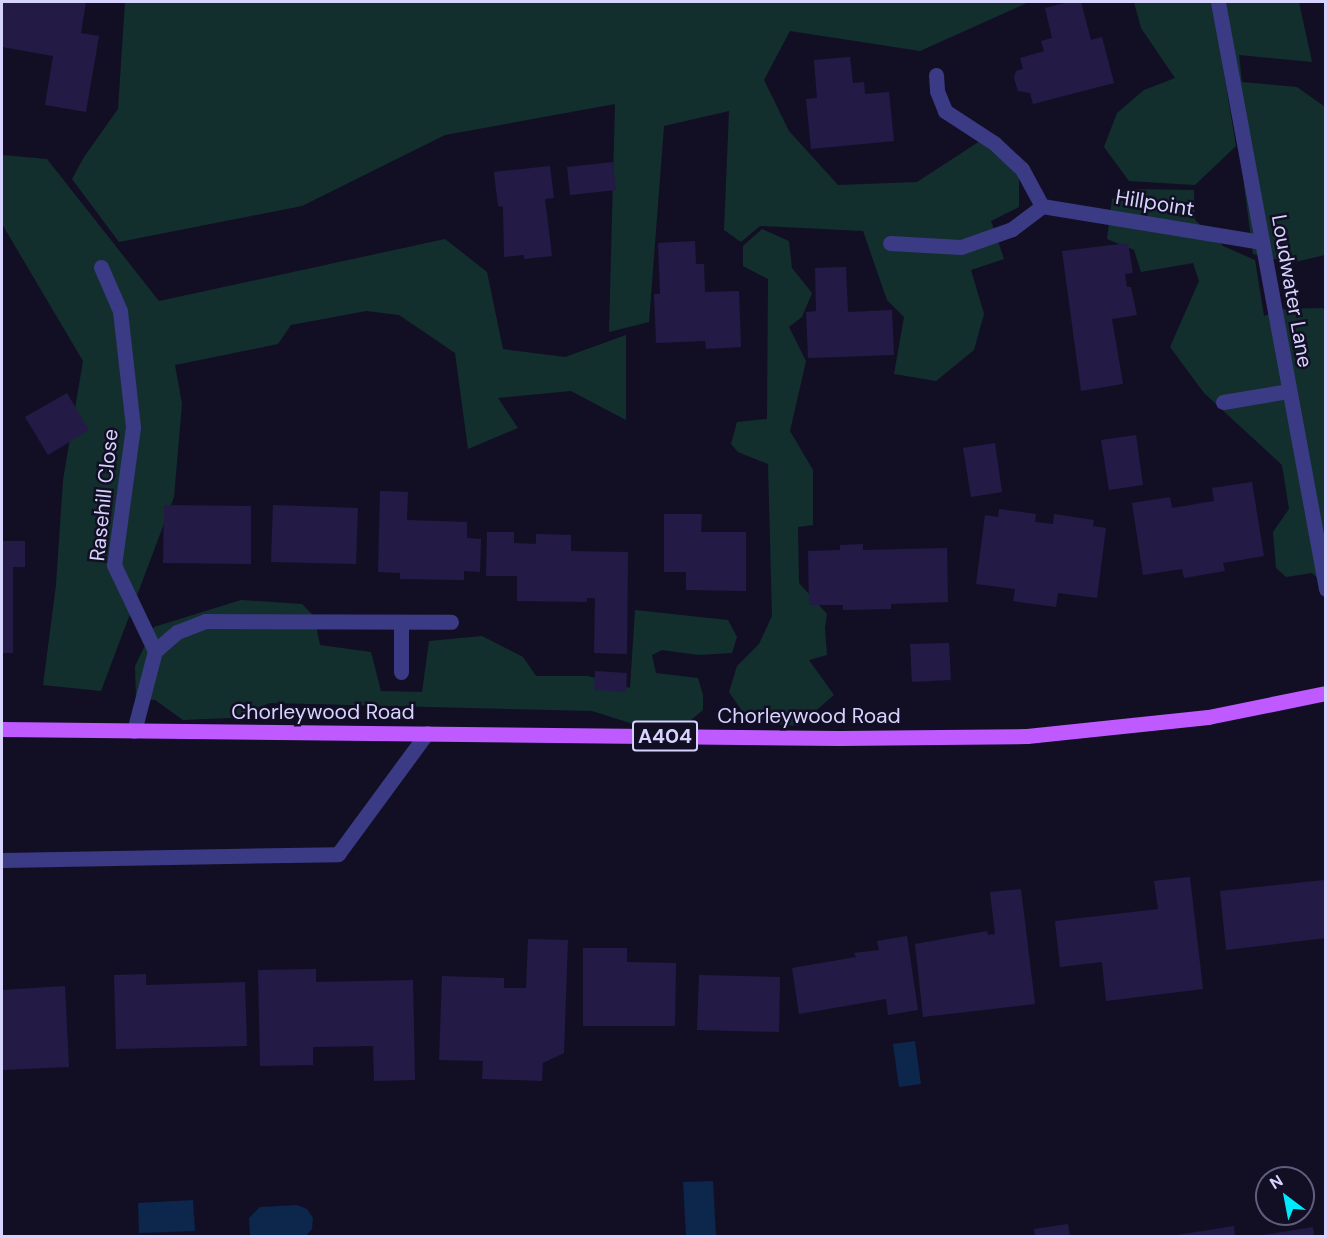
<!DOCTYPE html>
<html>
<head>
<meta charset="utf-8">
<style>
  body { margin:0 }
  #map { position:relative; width:1327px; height:1238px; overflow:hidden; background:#120f25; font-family:"DM Sans",sans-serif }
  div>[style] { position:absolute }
  .green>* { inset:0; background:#122f2d }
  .water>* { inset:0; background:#0d264b }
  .building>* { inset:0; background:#231b46 }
  .lane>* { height:15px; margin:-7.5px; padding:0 7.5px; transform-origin:7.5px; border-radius:7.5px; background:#3b3a84 }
  .street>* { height:15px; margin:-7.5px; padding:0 7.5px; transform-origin:7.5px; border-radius:7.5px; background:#3b3a84 }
  .primary>* { height:15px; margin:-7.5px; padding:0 7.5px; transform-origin:7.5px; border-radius:7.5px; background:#be5aff }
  span { translate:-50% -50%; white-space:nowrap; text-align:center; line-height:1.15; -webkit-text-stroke:5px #120f25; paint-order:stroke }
  .shield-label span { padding:2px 4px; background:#120f25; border:2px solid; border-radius:4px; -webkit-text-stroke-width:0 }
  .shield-label { font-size:20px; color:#d7d3ff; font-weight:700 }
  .street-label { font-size:21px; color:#d7d3ff }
  .frame { position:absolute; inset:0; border:3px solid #d7d3ff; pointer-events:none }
  .north { position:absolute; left:1255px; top:1166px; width:60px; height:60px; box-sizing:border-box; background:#120f25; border:2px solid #615d7c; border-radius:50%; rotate:328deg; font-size:16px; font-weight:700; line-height:24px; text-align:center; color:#d7d3ff }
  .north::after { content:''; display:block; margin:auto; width:21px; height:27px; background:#00e9fe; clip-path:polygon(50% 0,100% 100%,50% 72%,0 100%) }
</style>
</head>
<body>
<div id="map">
  <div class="green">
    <i style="clip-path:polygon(125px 2px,1029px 2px,920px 51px,790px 31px,764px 80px,789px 131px,838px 185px,917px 182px,980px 141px,1019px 175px,1019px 207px,991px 221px,1004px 259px,971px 270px,984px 314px,974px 350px,936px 381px,894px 374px,904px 317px,887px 300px,863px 231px,760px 226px,741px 242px,724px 230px,729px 111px,664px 126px,649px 322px,609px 332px,615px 104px,445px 135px,302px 206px,119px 242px,72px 179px,84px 157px,118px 109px)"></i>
    <i style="clip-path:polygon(1134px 2px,1212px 2px,1236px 146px,1195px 185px,1129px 181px,1104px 147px,1117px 113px,1144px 90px,1175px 78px,1141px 28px)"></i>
    <i style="clip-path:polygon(1220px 2px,1299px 2px,1312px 62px,1239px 55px,1242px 82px,1297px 87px,1325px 107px,1325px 255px,1291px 263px,1253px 254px)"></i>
    <i style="clip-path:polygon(2px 155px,47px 159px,159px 301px,445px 239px,487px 272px,503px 349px,565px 357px,626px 335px,626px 420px,571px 391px,498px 398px,518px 428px,468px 449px,455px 353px,399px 315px,366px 311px,291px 325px,278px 344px,175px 365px,182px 404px,174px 497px,101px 691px,43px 685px,56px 585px,63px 480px,83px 361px,2px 224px)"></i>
    <i style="clip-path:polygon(1129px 189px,1194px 190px,1195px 220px,1223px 246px,1255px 260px,1264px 316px,1283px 309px,1323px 308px,1326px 314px,1325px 585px,1312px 573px,1286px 577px,1276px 568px,1273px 532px,1289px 509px,1282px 465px,1204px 393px,1170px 347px,1199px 281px,1193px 263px,1141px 272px,1134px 250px,1107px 239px,1112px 199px)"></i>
    <i style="clip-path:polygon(762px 229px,789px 241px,792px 268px,812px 293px,802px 317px,789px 327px,806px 361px,790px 431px,813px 470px,813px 525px,798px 527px,799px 583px,827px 614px,825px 628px,827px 655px,809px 660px,834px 695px,798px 726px,774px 724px,742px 711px,729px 692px,737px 666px,759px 644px,772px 616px,768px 464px,738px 452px,731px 444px,737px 422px,767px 419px,768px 279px,743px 266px,743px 246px)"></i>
    <i style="clip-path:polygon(241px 600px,302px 604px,314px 616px,320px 645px,371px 652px,381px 691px,422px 692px,429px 641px,482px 636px,523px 657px,536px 676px,588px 676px,630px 688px,635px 610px,728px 620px,737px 637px,732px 653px,698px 655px,662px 650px,652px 655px,656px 673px,698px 678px,703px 695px,703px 710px,685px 725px,643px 727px,592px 711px,270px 703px,231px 718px,183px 720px,155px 700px,136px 699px,135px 666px,154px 627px)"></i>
  </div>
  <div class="water">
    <i style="clip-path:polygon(915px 1041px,921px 1084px,899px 1087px,893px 1044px)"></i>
    <i style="clip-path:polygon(713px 1181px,716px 1236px,686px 1236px,683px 1182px)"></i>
    <i style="clip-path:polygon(193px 1200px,195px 1231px,139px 1233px,138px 1203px)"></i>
    <i style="clip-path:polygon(297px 1205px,307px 1209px,313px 1218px,312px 1229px,306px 1236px,252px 1236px,250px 1234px,249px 1218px,260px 1207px)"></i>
  </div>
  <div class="building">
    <i style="clip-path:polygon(2px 2px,86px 2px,81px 33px,99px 36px,86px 112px,45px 105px,53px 56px,2px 47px)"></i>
    <i style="clip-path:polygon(1069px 2px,1081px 2px,1091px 40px,1102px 37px,1114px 83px,1033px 104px,1030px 93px,1018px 91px,1014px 78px,1016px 71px,1023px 69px,1020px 58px,1044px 51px,1041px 41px,1052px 38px,1045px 8px)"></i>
    <i style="clip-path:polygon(850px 57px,853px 83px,864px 82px,865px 94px,889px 92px,894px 141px,811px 149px,806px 99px,817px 98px,814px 60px)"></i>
    <i style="clip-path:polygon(613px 162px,616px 190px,570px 195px,567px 167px)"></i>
    <i style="clip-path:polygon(550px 166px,554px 198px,545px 199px,552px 256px,524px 259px,524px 255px,504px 257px,503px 207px,498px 206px,494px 172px)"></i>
    <i style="clip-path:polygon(695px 241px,696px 264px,704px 264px,705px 292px,739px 291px,741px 347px,706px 349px,705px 341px,656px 343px,654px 294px,660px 294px,658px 243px)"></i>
    <i style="clip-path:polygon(1128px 243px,1133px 273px,1125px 274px,1127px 287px,1131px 287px,1137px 315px,1112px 319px,1123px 384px,1081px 391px,1062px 251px)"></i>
    <i style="clip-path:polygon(846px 267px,848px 312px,892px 310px,894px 355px,808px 358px,806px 312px,816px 311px,815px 268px)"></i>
    <i style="clip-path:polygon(67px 393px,89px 430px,48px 455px,25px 417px)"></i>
    <i style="clip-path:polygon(1136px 435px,1143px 485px,1109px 490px,1101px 440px)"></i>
    <i style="clip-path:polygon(995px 443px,1002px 492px,971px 497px,963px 448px)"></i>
    <i style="clip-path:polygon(1252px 482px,1264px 556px,1223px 563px,1225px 571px,1184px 578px,1182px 569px,1143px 575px,1132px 503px,1170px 497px,1172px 508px,1214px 501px,1212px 488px)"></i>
    <i style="clip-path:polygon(380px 491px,408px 492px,407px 520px,467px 522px,467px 538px,481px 539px,480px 572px,464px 571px,464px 580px,400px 579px,400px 573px,378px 572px)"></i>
    <i style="clip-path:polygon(164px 505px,251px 506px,251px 564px,163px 563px)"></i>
    <i style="clip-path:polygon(273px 505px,358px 508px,356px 564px,271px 562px)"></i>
    <i style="clip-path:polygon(999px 509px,1036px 514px,1035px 522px,1053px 524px,1054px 514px,1094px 520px,1093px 526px,1106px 528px,1097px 598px,1058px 593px,1056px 607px,1013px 601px,1015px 589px,976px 584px,985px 515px,998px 517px)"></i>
    <i style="clip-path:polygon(664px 514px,702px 514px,701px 532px,746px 532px,746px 591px,686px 590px,686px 572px,664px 572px)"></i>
    <i style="clip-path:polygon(487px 532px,514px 532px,514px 543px,536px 544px,536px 534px,571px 535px,571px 551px,628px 552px,627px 654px,594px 653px,595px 598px,587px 598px,587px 602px,517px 601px,517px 576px,486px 576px)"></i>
    <i style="clip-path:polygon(2px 541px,25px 541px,25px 567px,13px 567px,13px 653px,2px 653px)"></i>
    <i style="clip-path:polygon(863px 544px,863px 550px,947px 548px,948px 602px,891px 604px,891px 609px,843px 610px,843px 605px,809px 605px,808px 551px,840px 550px,840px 545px)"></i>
    <i style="clip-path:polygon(949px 643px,951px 680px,912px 682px,910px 644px)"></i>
    <i style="clip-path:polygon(595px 671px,627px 673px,626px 692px,594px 690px)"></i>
    <i style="clip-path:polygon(1190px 877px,1203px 989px,1106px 1001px,1102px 962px,1060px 967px,1055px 921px,1158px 909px,1154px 881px)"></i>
    <i style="clip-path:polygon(1324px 880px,1326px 938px,1226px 950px,1220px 891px)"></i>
    <i style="clip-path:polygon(1021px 889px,1035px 1004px,923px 1017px,915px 944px,987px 931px,988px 935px,995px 934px,990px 892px)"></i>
    <i style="clip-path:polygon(907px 936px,918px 1010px,888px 1015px,886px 999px,799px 1014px,792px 968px,856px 957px,854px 953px,879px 950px,877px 941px)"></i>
    <i style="clip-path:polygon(528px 939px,568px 940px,564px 1053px,543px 1063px,542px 1081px,482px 1079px,483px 1061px,439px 1060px,442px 976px,504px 978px,504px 988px,526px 988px)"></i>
    <i style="clip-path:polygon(583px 948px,627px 948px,627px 962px,676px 963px,675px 1026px,583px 1026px)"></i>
    <i style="clip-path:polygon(316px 969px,316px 982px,413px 980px,415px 1080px,374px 1081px,373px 1046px,313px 1047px,313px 1065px,260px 1066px,258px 970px)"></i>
    <i style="clip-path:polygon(146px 974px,146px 985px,245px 982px,247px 1046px,116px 1049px,114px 975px)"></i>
    <i style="clip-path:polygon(699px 975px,780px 977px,779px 1032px,697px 1030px)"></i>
    <i style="clip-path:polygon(65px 986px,69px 1067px,2px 1070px,2px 990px)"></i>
    <i style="clip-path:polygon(1068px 1224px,1070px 1236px,1035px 1236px,1034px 1229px)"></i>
    <i style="clip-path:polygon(1234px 1226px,1235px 1236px,1177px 1236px,1177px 1235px)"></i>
    <i style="clip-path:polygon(1313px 1227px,1314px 1236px,1264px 1236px,1263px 1235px)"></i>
  </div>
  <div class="lane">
    <i style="left:101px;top:267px;width:48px;rotate:66.6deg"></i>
    <i style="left:120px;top:311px;width:117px;rotate:83.6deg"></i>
    <i style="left:133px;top:427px;width:139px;rotate:97.8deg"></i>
    <i style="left:114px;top:565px;width:95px;rotate:64.5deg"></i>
    <i style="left:1223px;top:402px;width:67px;rotate:-9.5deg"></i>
  </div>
  <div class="street">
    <i style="left:1218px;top:2px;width:597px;rotate:79.57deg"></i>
    <i style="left:936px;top:75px;width:16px;rotate:86deg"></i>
    <i style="left:937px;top:91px;width:22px;rotate:68deg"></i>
    <i style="left:945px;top:111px;width:59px;rotate:33.1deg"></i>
    <i style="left:994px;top:143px;width:38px;rotate:43deg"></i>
    <i style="left:1022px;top:169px;width:42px;rotate:61.6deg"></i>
    <i style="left:1042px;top:206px;width:223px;rotate:9.3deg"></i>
    <i style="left:890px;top:243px;width:71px;rotate:3.2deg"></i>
    <i style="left:961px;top:247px;width:54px;rotate:-19.4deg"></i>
    <i style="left:1012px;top:229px;width:38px;rotate:-37deg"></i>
    <i style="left:401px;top:672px;width:50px;rotate:-90deg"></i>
    <i style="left:134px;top:731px;width:83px;rotate:-75.3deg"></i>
    <i style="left:155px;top:651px;width:29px;rotate:-41deg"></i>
    <i style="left:177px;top:632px;width:30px;rotate:-21deg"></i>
    <i style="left:205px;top:621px;width:246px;rotate:0.2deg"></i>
    <i style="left:2px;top:860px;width:336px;rotate:-1deg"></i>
    <i style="left:338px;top:854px;width:150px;rotate:-53.7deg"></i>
  </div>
  <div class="primary">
    <i style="left:2px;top:729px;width:837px;rotate:0.62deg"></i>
    <i style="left:839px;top:738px;width:188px;rotate:-0.6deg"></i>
    <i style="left:1027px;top:736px;width:182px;rotate:-6deg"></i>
    <i style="left:1208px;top:717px;width:120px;rotate:-11.5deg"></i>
  </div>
  <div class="shield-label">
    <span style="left:665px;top:736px">A404</span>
  </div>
  <div class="street-label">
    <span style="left:1155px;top:203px;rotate:9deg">Hillpoint</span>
    <span style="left:1292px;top:291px;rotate:80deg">Loudwater Lane</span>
    <span style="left:104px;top:495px;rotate:-84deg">Rasehill Close</span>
    <span style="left:323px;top:712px">Chorleywood Road</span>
    <span style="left:809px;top:716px">Chorleywood Road</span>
  </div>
  <div class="frame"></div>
  <div class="north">N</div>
</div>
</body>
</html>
